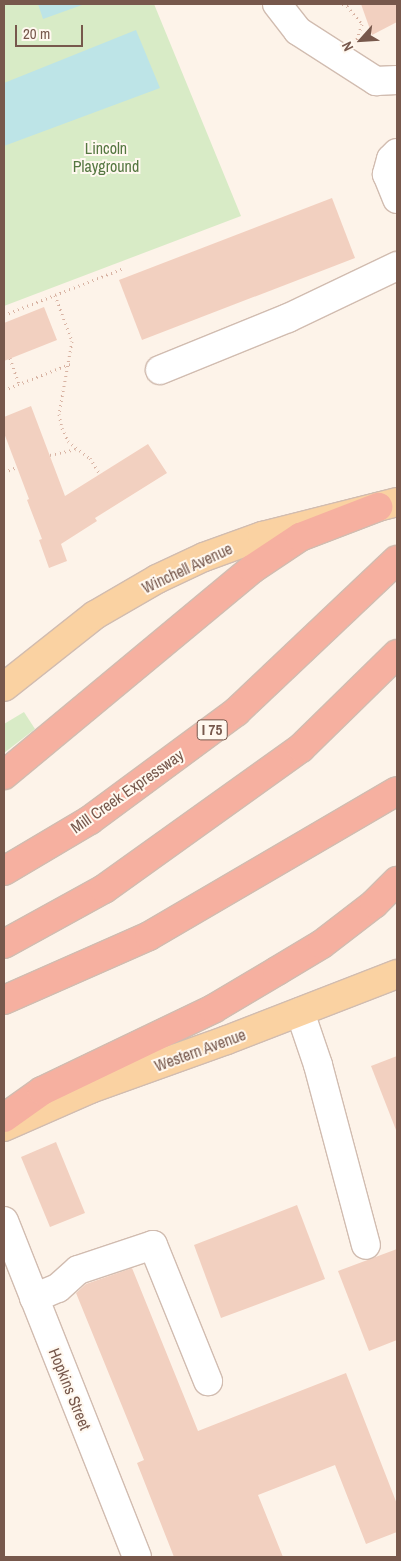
<!DOCTYPE html>
<html>
<head>
<meta charset="utf-8">
<style>
  body { margin:0 }
  #map { position:relative; width:401px; height:1561px; overflow:hidden; background:#fdf3e9; font-family:"Archivo Narrow",sans-serif }
  div>[style] { position:absolute }
  .green>* { inset:0; background:#d8ebc6 }
  .water>* { inset:0; background:#bde4e7 }
  .building>* { inset:0; background:#f2d0c0 }
  .path>* { height:3px; margin-top:-1.5px; transform-origin:0; background:repeating-linear-gradient(90deg,#d8b3a3 0 1px,transparent 0 5px) }
  .roads { filter:drop-shadow(1px 0 #d1bcb0) drop-shadow(-1px 0 #d1bcb0) drop-shadow(0 1px #d1bcb0) drop-shadow(0 -1px #d1bcb0) }
  .minor>* { height:28px; margin:-14px; padding:0 14px; transform-origin:14px; border-radius:14px; background:#fff }
  .major>* { height:28px; margin:-14px; padding:0 14px; transform-origin:14px; border-radius:14px; background:#fad2a2 }
  .highway>* { height:28px; margin:-14px; padding:0 14px; transform-origin:14px; border-radius:14px; background:#f6b0a0 }
  span { translate:-50% -50%; white-space:nowrap; text-align:center; line-height:1.15; -webkit-text-stroke:4px #fff8ef; paint-order:stroke }
  .shield-label span { padding:1px 4px; background:#fff8ef; border:1px solid; border-radius:4px; -webkit-text-stroke-width:0 }
  .shield-label { font-size:15px; color:#77584c; font-weight:700 }
  .park-label { font-size:16px; color:#557741 }
  .street-label { font-size:16px; color:#77584c }
  .frame { position:absolute; inset:0; border:5px solid #77584c; pointer-events:none }
  .north { position:absolute; left:336px; top:15px; width:50px; height:50px; -webkit-text-stroke:4px #fff8ef; paint-order:stroke; rotate:244deg; font-size:14px; font-weight:700; line-height:20px; text-align:center; color:#77584c }
  .north::after { content:''; display:block; margin:auto; width:18px; height:22px; background:#77584c; clip-path:polygon(50% 0,100% 100%,50% 72%,0 100%) }
  .scale { position:absolute; left:15px; top:25px; width:68px; height:22px; box-sizing:border-box; border:2px solid #77584c; border-top:0; padding-left:6px; font-size:15px; line-height:18px; white-space:nowrap; color:#77584c; -webkit-text-stroke:4px #fff8ef; paint-order:stroke }
</style>
</head>
<body>
<div id="map">
  <div class="green">
    <i style="clip-path:polygon(4px 4px,154px 4px,241px 216px,4px 306px)"></i>
    <i style="clip-path:polygon(24px 712px,35px 729px,4px 753px,4px 724px)"></i>
  </div>
  <div class="water">
    <i style="clip-path:polygon(38px 4px,81px 4px,82px 5px,43px 19px)"></i>
    <i style="clip-path:polygon(136px 30px,160px 88px,4px 146px,4px 83px)"></i>
  </div>
  <div class="building">
    <i style="clip-path:polygon(361px 4px,397px 4px,397px 22px,372px 35px)"></i>
    <i style="clip-path:polygon(332px 198px,355px 258px,142px 340px,119px 280px)"></i>
    <i style="clip-path:polygon(44px 307px,57px 340px,4px 361px,4px 323px)"></i>
    <i style="clip-path:polygon(31px 406px,65px 496px,148px 444px,167px 473px,95px 518px,97px 521px,61px 544px,67px 561px,49px 568px,39px 540px,42px 539px,27px 500px,29px 499px,4px 433px,4px 417px)"></i>
    <i style="clip-path:polygon(397px 1056px,397px 1130px,396px 1130px,371px 1066px)"></i>
    <i style="clip-path:polygon(56px 1142px,85px 1213px,50px 1227px,21px 1157px)"></i>
    <i style="clip-path:polygon(297px 1205px,325px 1279px,221px 1318px,194px 1245px)"></i>
    <i style="clip-path:polygon(397px 1249px,397px 1340px,369px 1351px,338px 1271px)"></i>
    <i style="clip-path:polygon(132px 1268px,198px 1431px,346px 1373px,397px 1504px,397px 1532px,366px 1544px,335px 1465px,258px 1495px,283px 1557px,174px 1557px,137px 1463px,144px 1460px,76px 1293px,86px 1284px)"></i>
  </div>
  <div class="path">
    <i style="left:342px;top:4px;width:7px"></i>
    <i style="left:347px;top:6px;width:23px;rotate:50deg"></i>
    <i style="left:362px;top:24px;width:18px;rotate:109deg"></i>
    <i style="left:55px;top:295px;width:49px;rotate:69.7deg"></i>
    <i style="left:72px;top:341px;width:74px;rotate:100.1deg"></i>
    <i style="left:59px;top:414px;width:14px;rotate:78deg"></i>
    <i style="left:62px;top:428px;width:14px;rotate:65deg"></i>
    <i style="left:68px;top:441px;width:28px;rotate:38deg"></i>
    <i style="left:90px;top:458px;width:19px;rotate:58deg"></i>
    <i style="left:4px;top:315px;width:129px;rotate:-21.4deg"></i>
    <i style="left:10px;top:358px;width:28px;rotate:71deg"></i>
    <i style="left:4px;top:390px;width:71px;rotate:-21.5deg"></i>
    <i style="left:50px;top:455px;width:26px;rotate:-13deg"></i>
    <i style="left:4px;top:472px;width:14px;rotate:-21deg"></i>
  </div>
  <div class="roads">
    <div class="minor">
      <i style="left:277px;top:4px;width:34px;rotate:52deg"></i>
      <i style="left:298px;top:31px;width:93px;rotate:32.7deg"></i>
      <i style="left:376px;top:81px;width:21px;rotate:-3deg"></i>
      <i style="left:397px;top:153px;width:8px;rotate:135deg"></i>
      <i style="left:391px;top:159px;width:16px;rotate:105deg"></i>
      <i style="left:387px;top:174px;width:27px;rotate:68deg"></i>
      <i style="left:160px;top:370px;width:138px;rotate:-22.1deg"></i>
      <i style="left:288px;top:318px;width:121px;rotate:-25.5deg"></i>
      <i style="left:300px;top:1012px;width:56px;rotate:71.2deg"></i>
      <i style="left:318px;top:1065px;width:186px;rotate:75.1deg"></i>
      <i style="left:4px;top:1221px;width:361px;rotate:68.4deg"></i>
      <i style="left:34px;top:1298px;width:26px;rotate:-23deg"></i>
      <i style="left:58px;top:1288px;width:27px;rotate:-42deg"></i>
      <i style="left:78px;top:1270px;width:79px;rotate:-18.4deg"></i>
      <i style="left:153px;top:1245px;width:147px;rotate:68deg"></i>
    </div>
    <div class="major">
      <i style="left:4px;top:687px;width:116px;rotate:-38.4deg"></i>
      <i style="left:95px;top:615px;width:72px;rotate:-30.1deg"></i>
      <i style="left:157px;top:579px;width:52px;rotate:-25.1deg"></i>
      <i style="left:204px;top:557px;width:62px;rotate:-19.9deg"></i>
      <i style="left:262px;top:536px;width:139px;rotate:-14.1deg"></i>
      <i style="left:4px;top:1127px;width:94px;rotate:-23.8deg"></i>
      <i style="left:90px;top:1089px;width:145px;rotate:-19.7deg"></i>
      <i style="left:227px;top:1040px;width:182px;rotate:-21.2deg"></i>
    </div>
    <div class="highway">
      <i style="left:4px;top:775px;width:322px;rotate:-39.7deg"></i>
      <i style="left:252px;top:569px;width:58px;rotate:-33.7deg"></i>
      <i style="left:300px;top:537px;width:84px;rotate:-21deg"></i>
      <i style="left:4px;top:871px;width:100px;rotate:-30.7deg"></i>
      <i style="left:90px;top:820px;width:182px;rotate:-36.5deg"></i>
      <i style="left:236px;top:712px;width:221px;rotate:-43.4deg"></i>
      <i style="left:4px;top:944px;width:114px;rotate:-28.8deg"></i>
      <i style="left:104px;top:889px;width:242px;rotate:-35.6deg"></i>
      <i style="left:301px;top:748px;width:134px;rotate:-44.4deg"></i>
      <i style="left:4px;top:1000px;width:158px;rotate:-23.8deg"></i>
      <i style="left:149px;top:936px;width:287px;rotate:-30.3deg"></i>
      <i style="left:4px;top:1118px;width:47px;rotate:-35.4deg"></i>
      <i style="left:42px;top:1091px;width:190px;rotate:-25.6deg"></i>
      <i style="left:213px;top:1009px;width:74px;rotate:-30.7deg"></i>
      <i style="left:277px;top:971px;width:52px;rotate:-31deg"></i>
      <i style="left:322px;top:944px;width:66px;rotate:-37.6deg"></i>
      <i style="left:374px;top:904px;width:33px;rotate:-45deg"></i>
    </div>
  </div>
  <div class="shield-label">
    <span style="left:212px;top:730px">I 75</span>
  </div>
  <div class="park-label">
    <span style="left:106px;top:157px">Lincoln<br>Playground</span>
  </div>
  <div class="street-label">
    <span style="left:187px;top:568px;rotate:-25deg">Winchell Avenue</span>
    <span style="left:127px;top:791px;rotate:-35deg">Mill Creek Expressway</span>
    <span style="left:200px;top:1050px;rotate:-20deg">Western Avenue</span>
    <span style="left:70px;top:1389px;rotate:68deg">Hopkins Street</span>
  </div>
  <div class="frame"></div>
  <div class="north">N</div>
  <div class="scale">20 m</div>
</div>
</body>
</html>
